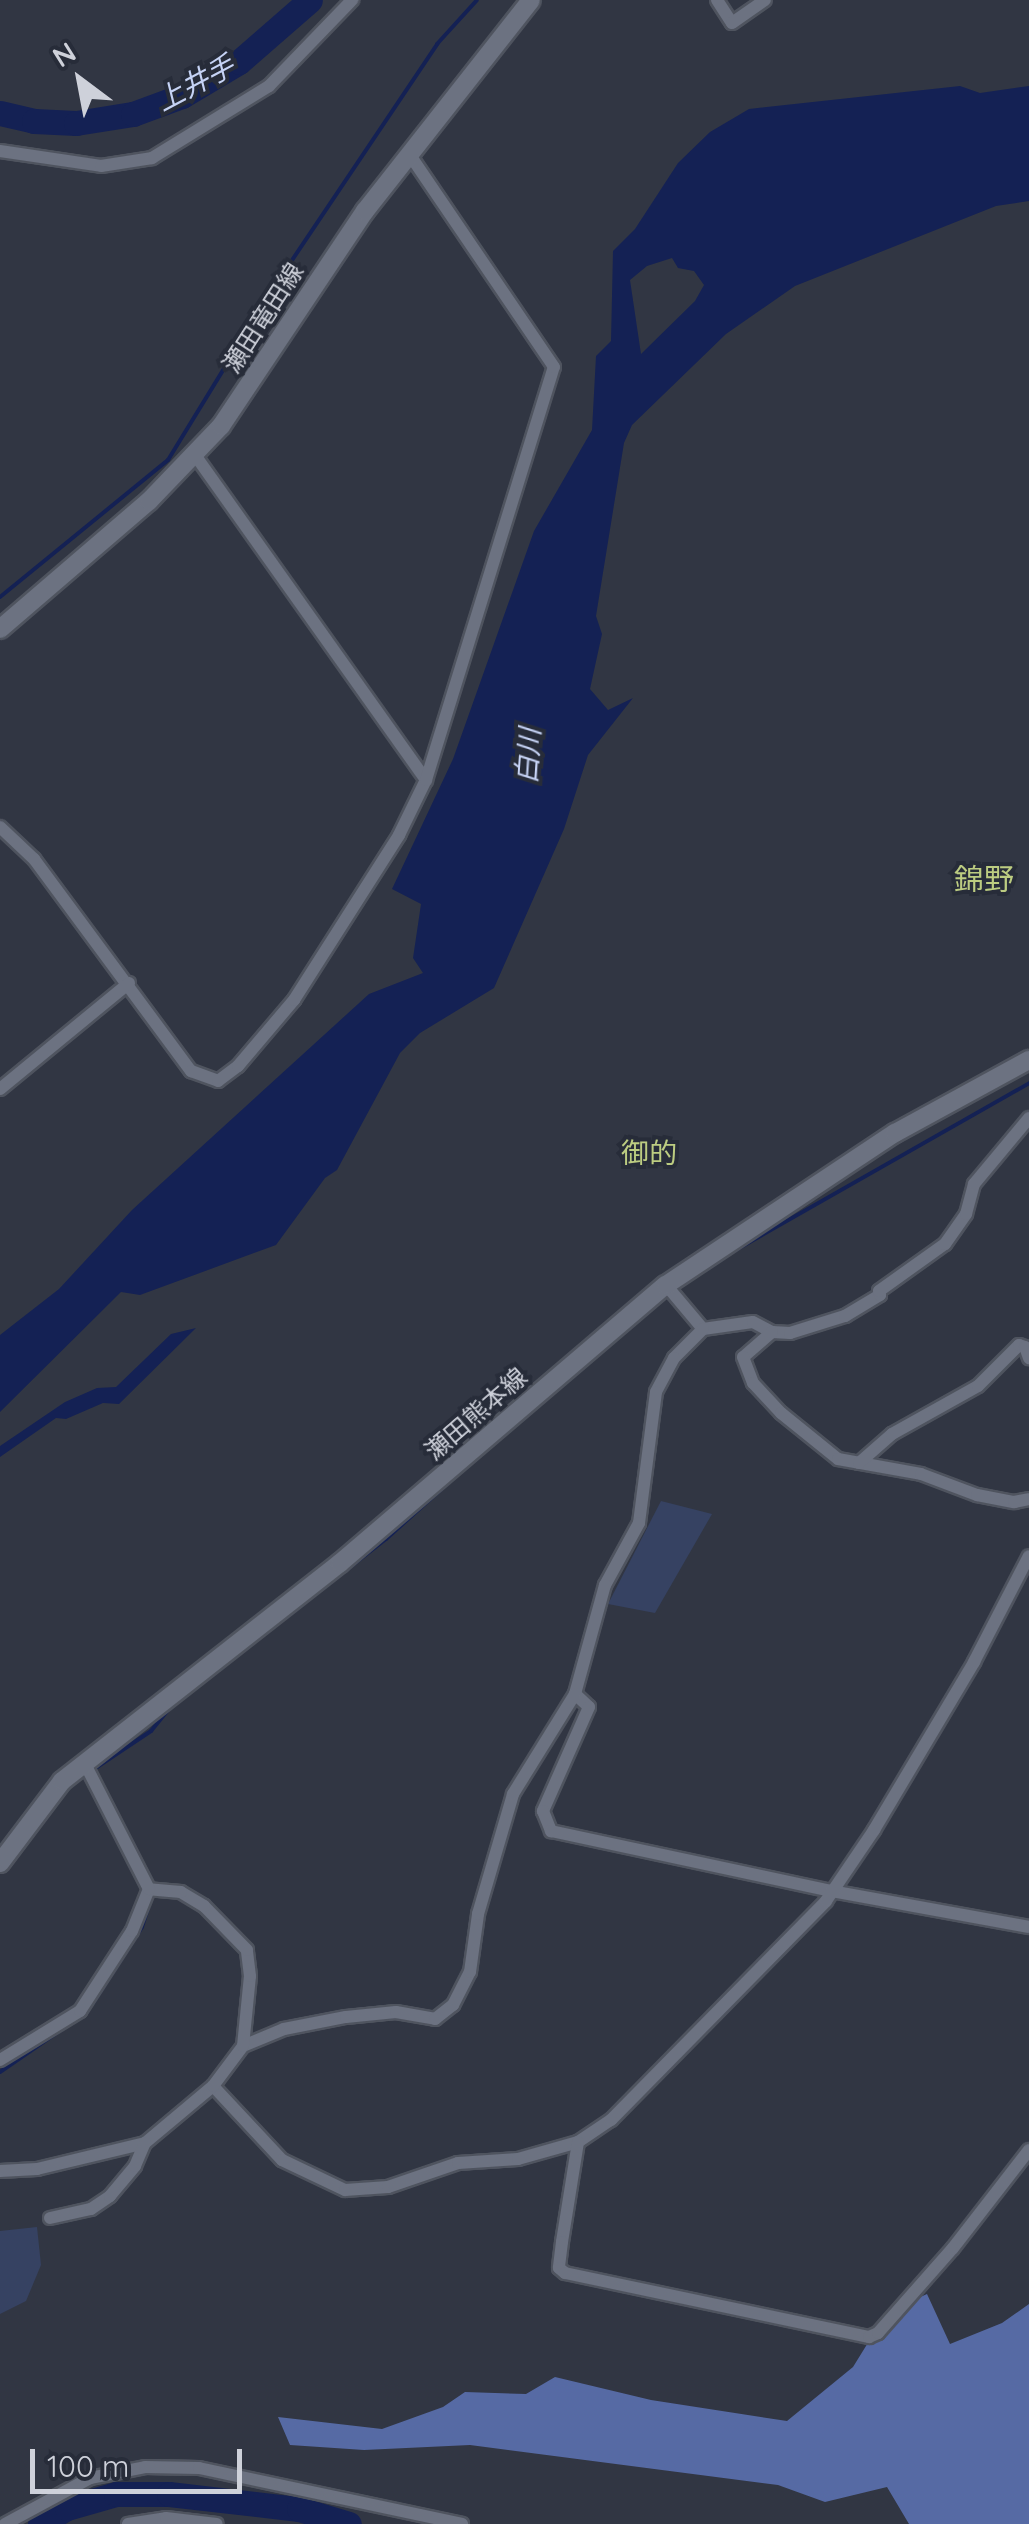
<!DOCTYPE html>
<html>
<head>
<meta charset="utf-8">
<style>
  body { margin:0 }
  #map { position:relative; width:1029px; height:2524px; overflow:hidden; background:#313643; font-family:Quicksand,"Noto Sans JP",sans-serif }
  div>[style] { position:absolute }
  .green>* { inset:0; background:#364262 }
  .forest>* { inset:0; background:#566aa4 }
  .water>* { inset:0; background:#142154 }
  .stream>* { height:4px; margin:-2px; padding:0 2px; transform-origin:2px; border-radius:2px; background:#142154 }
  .river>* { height:25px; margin:-12.5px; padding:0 12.5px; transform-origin:12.5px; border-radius:12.5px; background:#142154 }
  .roads { filter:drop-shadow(2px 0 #4f545f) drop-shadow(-2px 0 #4f545f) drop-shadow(0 2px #4f545f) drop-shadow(0 -2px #4f545f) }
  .minor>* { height:12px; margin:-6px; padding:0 6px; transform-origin:6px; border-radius:6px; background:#6c7281 }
  .secondary>* { height:18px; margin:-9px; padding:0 9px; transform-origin:9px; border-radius:9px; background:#6c7281 }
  span { translate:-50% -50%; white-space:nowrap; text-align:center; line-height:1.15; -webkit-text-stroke:8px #272c39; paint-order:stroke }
  .street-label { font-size:25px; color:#ced1da }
  .water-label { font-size:28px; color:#c6d3f5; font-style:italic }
  .neighbourhood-label { font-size:28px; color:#bccc81 }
  .quarter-label { font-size:30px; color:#bccc81 }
  .north { position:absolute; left:30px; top:30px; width:100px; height:100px; -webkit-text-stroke:8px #272c39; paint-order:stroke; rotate:328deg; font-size:28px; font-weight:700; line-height:40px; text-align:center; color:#ced1da }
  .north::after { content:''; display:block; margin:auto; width:35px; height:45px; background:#ced1da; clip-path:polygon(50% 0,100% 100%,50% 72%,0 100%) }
  .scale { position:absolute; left:30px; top:2449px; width:212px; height:45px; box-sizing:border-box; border:5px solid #ced1da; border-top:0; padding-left:12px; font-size:30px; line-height:35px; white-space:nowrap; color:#ced1da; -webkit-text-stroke:8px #272c39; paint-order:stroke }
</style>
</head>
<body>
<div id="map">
  <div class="green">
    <i style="clip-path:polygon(661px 1501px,712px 1514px,655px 1613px,608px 1604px)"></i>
    <i style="clip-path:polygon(37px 2227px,41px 2265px,26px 2301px,0 2314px,0 2231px)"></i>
  </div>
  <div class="forest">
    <i style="clip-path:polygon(927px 2294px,950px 2344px,1002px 2323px,1029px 2304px,1029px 2524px,909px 2524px,887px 2487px,825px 2502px,778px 2485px,470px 2445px,364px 2450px,290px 2445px,278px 2417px,382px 2429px,443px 2407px,465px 2392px,526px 2394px,555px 2377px,651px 2400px,787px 2421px,853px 2367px,887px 2312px)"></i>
  </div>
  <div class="water">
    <i style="clip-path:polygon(evenodd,960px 86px,980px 93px,1029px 86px,1029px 201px,996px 206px,795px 286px,726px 334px,632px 425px,624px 443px,596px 616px,602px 634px,590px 689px,608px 710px,633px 698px,588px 755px,564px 829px,494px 988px,420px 1033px,400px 1053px,337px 1170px,325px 1178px,276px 1245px,140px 1295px,121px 1292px,0 1412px,0 1335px,59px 1289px,132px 1210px,369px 994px,423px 973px,413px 958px,421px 904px,392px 889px,453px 759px,534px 531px,592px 430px,596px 356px,611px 341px,613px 251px,635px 229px,678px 163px,710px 132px,749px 109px,960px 86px,672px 258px,678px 268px,694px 271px,704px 285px,695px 301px,641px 354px,630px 280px,647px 266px,672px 258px)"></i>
    <i style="clip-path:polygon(196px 1328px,119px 1404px,103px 1403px,66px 1419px,56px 1418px,0 1457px,0 1446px,65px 1402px,97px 1388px,116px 1387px,171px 1334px)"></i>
  </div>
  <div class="stream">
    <i style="left:0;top:597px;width:217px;rotate:-39.2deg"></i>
    <i style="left:168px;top:460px;width:203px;rotate:-58.5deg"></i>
    <i style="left:274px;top:287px;width:293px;rotate:-56.1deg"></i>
    <i style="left:437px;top:44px;width:59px;rotate:-47.7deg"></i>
    <i style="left:725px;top:1256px;width:350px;rotate:-29.6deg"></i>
    <i style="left:500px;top:1438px;width:35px;rotate:-40deg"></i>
    <i style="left:222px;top:1667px;width:208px;rotate:-38deg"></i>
    <i style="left:386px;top:1539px;width:122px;rotate:-42deg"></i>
    <i style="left:126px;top:1831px;width:70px;rotate:-117.3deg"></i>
    <i style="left:94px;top:1769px;width:69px;rotate:-33.7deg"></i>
    <i style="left:151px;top:1731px;width:32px;rotate:-51deg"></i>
    <i style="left:135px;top:1849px;width:39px;rotate:63deg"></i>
    <i style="left:93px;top:2003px;width:90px;rotate:-57.2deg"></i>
    <i style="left:142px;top:1927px;width:20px;rotate:-72deg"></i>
    <i style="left:0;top:2072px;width:102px;rotate:-34.6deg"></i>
  </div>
  <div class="river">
    <i style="left:0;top:113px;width:35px;rotate:13deg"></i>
    <i style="left:34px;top:121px;width:42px;rotate:2.7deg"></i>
    <i style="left:76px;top:123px;width:58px;rotate:-9deg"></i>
    <i style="left:133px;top:114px;width:52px;rotate:-20.2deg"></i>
    <i style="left:182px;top:96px;width:66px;rotate:-30.8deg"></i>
    <i style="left:239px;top:62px;width:94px;rotate:-41.1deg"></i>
    <i style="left:40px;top:2524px;width:31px;rotate:-31deg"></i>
    <i style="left:67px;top:2508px;width:51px;rotate:-15.9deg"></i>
    <i style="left:116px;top:2494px;width:53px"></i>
    <i style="left:169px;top:2494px;width:131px;rotate:6.6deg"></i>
    <i style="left:299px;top:2509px;width:52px;rotate:16.7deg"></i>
  </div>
  <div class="roads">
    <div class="minor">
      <i style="left:717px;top:0;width:27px;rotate:57deg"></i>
      <i style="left:732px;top:23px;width:40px;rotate:-34.9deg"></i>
      <i style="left:0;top:151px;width:102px;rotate:8.4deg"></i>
      <i style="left:101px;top:166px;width:52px;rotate:-8.9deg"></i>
      <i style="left:152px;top:158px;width:137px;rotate:-31.6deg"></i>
      <i style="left:269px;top:86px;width:120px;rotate:-46deg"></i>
      <i style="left:195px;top:455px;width:399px;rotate:54.6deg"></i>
      <i style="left:0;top:827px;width:47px;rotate:43.3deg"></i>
      <i style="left:34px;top:859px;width:264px;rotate:53.5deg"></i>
      <i style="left:191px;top:1071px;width:29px;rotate:20deg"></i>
      <i style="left:218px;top:1081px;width:25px;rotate:-37deg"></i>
      <i style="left:238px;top:1066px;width:87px;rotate:-49.7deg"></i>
      <i style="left:294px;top:1000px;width:196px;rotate:-57.5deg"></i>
      <i style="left:399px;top:835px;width:61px;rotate:-63.9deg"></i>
      <i style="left:426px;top:780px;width:432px;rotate:-72.8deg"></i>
      <i style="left:554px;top:367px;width:258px;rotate:-124.2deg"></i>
      <i style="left:0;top:1089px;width:167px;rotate:-39.4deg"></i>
      <i style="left:666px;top:1285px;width:57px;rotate:49.9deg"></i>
      <i style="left:703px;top:1329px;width:50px;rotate:-8deg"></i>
      <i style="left:753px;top:1322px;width:21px;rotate:28deg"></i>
      <i style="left:772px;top:1332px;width:18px;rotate:3deg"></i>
      <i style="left:790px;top:1333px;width:58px;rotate:-17.2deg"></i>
      <i style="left:845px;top:1316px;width:41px;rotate:-31deg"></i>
      <i style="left:880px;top:1295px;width:4px;rotate:-104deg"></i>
      <i style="left:879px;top:1291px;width:81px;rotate:-35.5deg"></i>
      <i style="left:945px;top:1244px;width:37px;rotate:-55deg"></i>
      <i style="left:966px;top:1214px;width:31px;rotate:-75deg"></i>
      <i style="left:974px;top:1184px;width:86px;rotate:-50.2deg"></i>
      <i style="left:703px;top:1329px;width:41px;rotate:135deg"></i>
      <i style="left:674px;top:1358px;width:38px;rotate:118deg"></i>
      <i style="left:656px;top:1392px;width:132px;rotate:97.4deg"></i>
      <i style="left:639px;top:1523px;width:71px;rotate:118.7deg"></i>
      <i style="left:605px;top:1585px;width:113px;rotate:105.4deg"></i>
      <i style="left:575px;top:1694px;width:19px;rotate:43deg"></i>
      <i style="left:589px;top:1707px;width:114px;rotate:113.9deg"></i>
      <i style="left:543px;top:1811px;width:22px;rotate:68deg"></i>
      <i style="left:551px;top:1831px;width:286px;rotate:12.1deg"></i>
      <i style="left:831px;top:1891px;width:201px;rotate:10.3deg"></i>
      <i style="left:772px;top:1332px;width:38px;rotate:139deg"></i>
      <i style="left:743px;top:1357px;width:28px;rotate:69deg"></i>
      <i style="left:753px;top:1383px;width:41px;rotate:47deg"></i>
      <i style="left:781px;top:1413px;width:73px;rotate:38.9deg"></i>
      <i style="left:838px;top:1459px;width:84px;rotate:10.2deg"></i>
      <i style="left:921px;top:1474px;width:60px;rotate:20.6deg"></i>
      <i style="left:977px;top:1495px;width:38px;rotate:11deg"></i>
      <i style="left:1014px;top:1502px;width:15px;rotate:-11deg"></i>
      <i style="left:859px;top:1463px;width:44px;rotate:-41.3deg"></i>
      <i style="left:892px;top:1434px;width:98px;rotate:-29.2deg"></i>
      <i style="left:978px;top:1386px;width:58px;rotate:-45deg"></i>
      <i style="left:1019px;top:1345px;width:6px;rotate:18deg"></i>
      <i style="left:1025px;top:1347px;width:12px;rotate:70deg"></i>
      <i style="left:243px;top:2046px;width:44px;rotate:-22.5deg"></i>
      <i style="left:284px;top:2029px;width:63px;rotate:-11deg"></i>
      <i style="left:346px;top:2017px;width:50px;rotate:-5.7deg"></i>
      <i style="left:396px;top:2012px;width:40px;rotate:10deg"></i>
      <i style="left:435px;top:2019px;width:23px;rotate:-38deg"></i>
      <i style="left:453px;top:2005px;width:37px;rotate:-63deg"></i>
      <i style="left:470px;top:1972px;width:59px;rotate:-82.1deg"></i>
      <i style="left:478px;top:1914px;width:125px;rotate:-73.7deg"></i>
      <i style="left:513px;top:1794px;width:118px;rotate:-58.2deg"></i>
      <i style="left:0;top:2060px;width:94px;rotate:-31.5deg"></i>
      <i style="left:80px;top:2011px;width:95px;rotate:-57deg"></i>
      <i style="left:132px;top:1931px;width:45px;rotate:-68deg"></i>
      <i style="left:213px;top:2086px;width:101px;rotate:47deg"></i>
      <i style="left:282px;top:2160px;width:70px;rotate:25.5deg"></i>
      <i style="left:345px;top:2190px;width:43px;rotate:-4deg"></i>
      <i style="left:388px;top:2187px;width:74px;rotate:-18.9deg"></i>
      <i style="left:458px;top:2163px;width:60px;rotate:-3.8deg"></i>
      <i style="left:518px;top:2159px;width:62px;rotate:-15.8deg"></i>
      <i style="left:578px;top:2142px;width:40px;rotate:-34deg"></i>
      <i style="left:611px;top:2120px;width:307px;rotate:-45.5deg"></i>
      <i style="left:826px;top:1901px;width:86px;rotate:-55.9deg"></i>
      <i style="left:874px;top:1830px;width:196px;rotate:-59.2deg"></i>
      <i style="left:974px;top:1662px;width:119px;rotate:-62.6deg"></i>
      <i style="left:578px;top:2142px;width:101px;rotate:99.1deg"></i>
      <i style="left:562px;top:2242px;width:26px;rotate:97deg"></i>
      <i style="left:559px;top:2268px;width:8px;rotate:40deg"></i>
      <i style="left:565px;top:2273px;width:311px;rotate:11.9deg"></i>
      <i style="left:869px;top:2337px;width:10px;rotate:-24deg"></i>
      <i style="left:878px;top:2333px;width:113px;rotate:-48.6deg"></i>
      <i style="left:953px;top:2248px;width:124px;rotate:-52.2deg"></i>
      <i style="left:0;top:2171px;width:37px;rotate:-3deg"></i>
      <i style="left:37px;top:2169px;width:111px;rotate:-13.5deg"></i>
      <i style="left:145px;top:2143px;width:89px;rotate:-40deg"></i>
      <i style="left:213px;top:2086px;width:50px;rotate:-53.1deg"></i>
      <i style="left:243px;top:2046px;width:70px;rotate:-84.3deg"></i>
      <i style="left:250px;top:1976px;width:26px;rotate:-97deg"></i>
      <i style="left:247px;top:1950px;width:62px;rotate:-134.3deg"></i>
      <i style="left:204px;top:1906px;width:27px;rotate:-149deg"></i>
      <i style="left:181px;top:1892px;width:32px;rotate:-175deg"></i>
      <i style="left:149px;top:1889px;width:140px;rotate:-117.1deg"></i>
      <i style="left:50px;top:2218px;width:42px;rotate:-12.4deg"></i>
      <i style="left:91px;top:2209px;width:23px;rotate:-34deg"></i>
      <i style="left:110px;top:2196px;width:39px;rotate:-50deg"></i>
      <i style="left:135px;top:2166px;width:25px;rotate:-67deg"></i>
      <i style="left:5px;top:2524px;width:97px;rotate:-28.4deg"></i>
      <i style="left:90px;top:2478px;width:56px;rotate:-11.3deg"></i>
      <i style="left:145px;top:2467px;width:54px;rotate:1.1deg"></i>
      <i style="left:199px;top:2468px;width:269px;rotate:12deg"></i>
      <i style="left:128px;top:2524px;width:38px;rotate:-9deg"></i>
      <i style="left:166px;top:2518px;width:51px;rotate:6.7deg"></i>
    </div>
    <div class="secondary">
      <i style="left:0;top:629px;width:196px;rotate:-40.7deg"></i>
      <i style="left:149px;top:501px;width:104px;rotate:-46.2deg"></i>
      <i style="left:221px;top:426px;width:259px;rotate:-56.2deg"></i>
      <i style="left:365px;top:211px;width:268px;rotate:-51.8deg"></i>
      <i style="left:0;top:1863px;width:103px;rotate:-52.9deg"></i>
      <i style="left:62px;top:1781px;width:353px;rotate:-38.1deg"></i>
      <i style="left:340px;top:1563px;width:428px;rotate:-40.5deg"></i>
      <i style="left:666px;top:1285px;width:275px;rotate:-33.6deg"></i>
      <i style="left:895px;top:1133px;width:153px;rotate:-28.6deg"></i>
    </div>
  </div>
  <div class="street-label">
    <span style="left:263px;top:318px;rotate:-57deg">瀬田竜田線</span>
    <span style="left:476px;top:1414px;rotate:-41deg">瀬田熊本線</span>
  </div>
  <div class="water-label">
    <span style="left:195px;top:83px;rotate:-28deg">上井手</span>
    <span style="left:528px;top:756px;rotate:-86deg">白川</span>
  </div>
  <div class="neighbourhood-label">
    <span style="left:649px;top:1153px">御的</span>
  </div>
  <div class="quarter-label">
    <span style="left:984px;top:879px">錦野</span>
  </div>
  <div class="north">N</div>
  <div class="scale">100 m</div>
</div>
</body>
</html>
